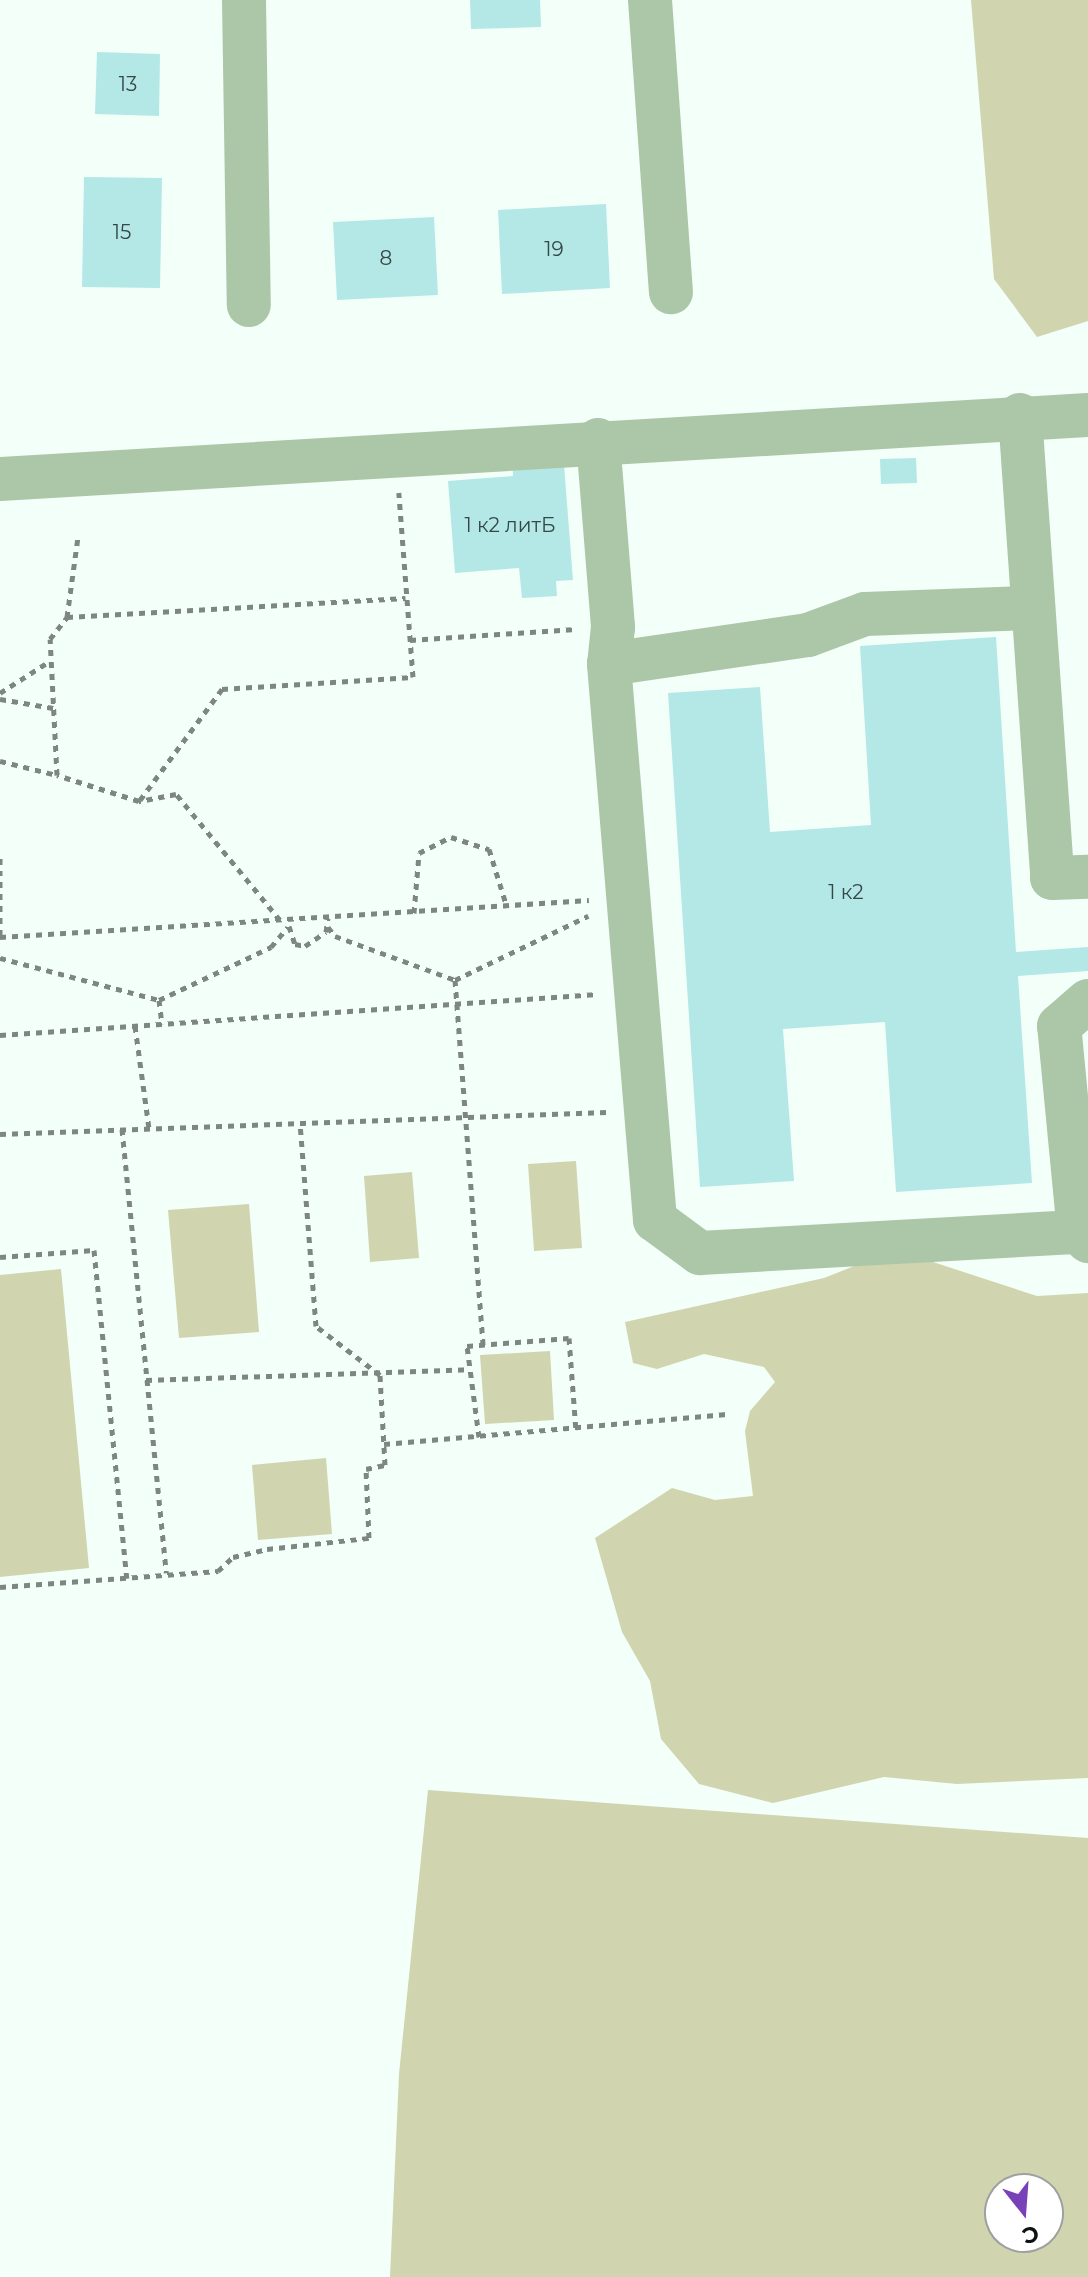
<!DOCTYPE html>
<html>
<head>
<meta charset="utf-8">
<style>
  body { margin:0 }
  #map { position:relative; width:1088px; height:2277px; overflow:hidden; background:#f3fff9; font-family:Montserrat,sans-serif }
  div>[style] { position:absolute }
  .green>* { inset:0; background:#d0d5af }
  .building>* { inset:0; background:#b3e8e7 }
  .path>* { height:5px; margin-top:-2.5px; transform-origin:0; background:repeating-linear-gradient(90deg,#7d8682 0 6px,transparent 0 12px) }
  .minor>* { height:44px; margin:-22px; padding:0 22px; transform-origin:22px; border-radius:22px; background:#acc7a8 }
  span { translate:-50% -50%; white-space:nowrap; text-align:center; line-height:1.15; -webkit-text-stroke:8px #fff; paint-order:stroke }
  .number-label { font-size:20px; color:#364846 }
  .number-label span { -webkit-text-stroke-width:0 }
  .north { position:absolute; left:984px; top:2173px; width:80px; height:80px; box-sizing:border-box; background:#fff; border:2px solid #9ea1a0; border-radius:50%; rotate:163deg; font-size:22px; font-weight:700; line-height:32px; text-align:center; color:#0d1311 }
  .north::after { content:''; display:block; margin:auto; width:28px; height:36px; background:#7941b8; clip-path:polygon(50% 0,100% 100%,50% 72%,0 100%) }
</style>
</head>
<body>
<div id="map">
  <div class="green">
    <i style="clip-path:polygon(971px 0,1088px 0,1088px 321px,1037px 337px,994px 279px)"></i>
    <i style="clip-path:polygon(576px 1161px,582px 1248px,534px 1251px,528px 1164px)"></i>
    <i style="clip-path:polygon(412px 1172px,419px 1258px,370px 1262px,364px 1176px)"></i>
    <i style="clip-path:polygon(249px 1204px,259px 1332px,179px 1338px,168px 1210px)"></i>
    <i style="clip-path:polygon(872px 1259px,933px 1262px,1037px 1296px,1088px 1293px,1088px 1778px,957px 1784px,884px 1777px,773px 1803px,699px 1784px,661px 1739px,650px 1681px,622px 1632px,595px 1538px,672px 1488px,715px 1500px,753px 1496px,745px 1431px,750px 1411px,775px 1382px,764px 1367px,704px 1354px,657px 1369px,633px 1363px,625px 1322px,824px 1278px)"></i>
    <i style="clip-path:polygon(61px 1269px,89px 1568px,0 1577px,0 1275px)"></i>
    <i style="clip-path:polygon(550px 1351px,554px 1420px,485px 1424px,480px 1355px)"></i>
    <i style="clip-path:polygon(326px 1458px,332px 1534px,258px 1540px,252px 1465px)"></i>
    <i style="clip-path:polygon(evenodd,428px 1790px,1088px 1838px,1088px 2277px,390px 2277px,399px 2074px,428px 1790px,1000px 2189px,1048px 2189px,1048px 2237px,1000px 2237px,1000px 2189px)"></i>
  </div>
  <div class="building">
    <i style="clip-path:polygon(470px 0,540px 0,541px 27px,471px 29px)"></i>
    <i style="clip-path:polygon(97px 52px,160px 54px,159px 116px,95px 114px)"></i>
    <i style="clip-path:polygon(84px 177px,162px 178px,160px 288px,82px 287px)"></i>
    <i style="clip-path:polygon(606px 204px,610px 288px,502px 294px,498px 210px)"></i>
    <i style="clip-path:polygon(434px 217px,438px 295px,337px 300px,333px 222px)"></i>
    <i style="clip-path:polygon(563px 452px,573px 580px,556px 581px,557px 596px,522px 598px,519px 568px,455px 573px,448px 481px,513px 476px,512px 456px)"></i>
    <i style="clip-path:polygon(916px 458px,917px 483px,881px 484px,880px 459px)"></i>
    <i style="clip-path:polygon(996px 637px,1016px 952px,1088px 947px,1088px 971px,1018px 976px,1032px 1183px,896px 1192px,885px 1022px,783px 1029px,794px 1181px,700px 1187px,668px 693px,760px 687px,770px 832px,871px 825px,860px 646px)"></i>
  </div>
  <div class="path">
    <i style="left:67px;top:617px;width:81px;rotate:-82.2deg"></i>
    <i style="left:410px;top:640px;width:166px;rotate:-3.8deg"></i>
    <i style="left:0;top:693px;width:59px;rotate:-32.6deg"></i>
    <i style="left:0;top:699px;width:54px;rotate:9.6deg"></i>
    <i style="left:0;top:761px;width:59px;rotate:13.8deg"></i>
    <i style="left:140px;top:800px;width:138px;rotate:-53.5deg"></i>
    <i style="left:222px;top:689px;width:191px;rotate:-3.6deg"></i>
    <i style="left:413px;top:677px;width:185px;rotate:-94.4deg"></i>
    <i style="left:0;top:858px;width:83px;rotate:90deg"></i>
    <i style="left:414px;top:913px;width:60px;rotate:-85.2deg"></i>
    <i style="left:419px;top:853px;width:36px;rotate:-27deg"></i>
    <i style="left:451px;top:837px;width:40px;rotate:18deg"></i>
    <i style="left:489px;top:849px;width:61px;rotate:72.8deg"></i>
    <i style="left:280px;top:920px;width:163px;rotate:-129.5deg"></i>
    <i style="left:176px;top:794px;width:38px;rotate:169deg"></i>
    <i style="left:139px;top:801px;width:86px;rotate:-162.4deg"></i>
    <i style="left:57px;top:775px;width:136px;rotate:-92.9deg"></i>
    <i style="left:50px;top:639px;width:28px;rotate:-52deg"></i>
    <i style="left:67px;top:617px;width:339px;rotate:-3.2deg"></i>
    <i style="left:289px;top:926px;width:19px;rotate:72deg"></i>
    <i style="left:295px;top:944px;width:10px;rotate:11deg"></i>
    <i style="left:305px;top:946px;width:25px;rotate:-34deg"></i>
    <i style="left:326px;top:932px;width:14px;rotate:-82deg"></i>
    <i style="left:328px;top:927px;width:11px;rotate:52deg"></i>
    <i style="left:335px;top:936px;width:128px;rotate:20.1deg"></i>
    <i style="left:455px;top:980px;width:148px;rotate:-25.7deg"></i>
    <i style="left:0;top:937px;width:590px;rotate:-3.59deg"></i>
    <i style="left:0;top:958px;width:164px;rotate:14.8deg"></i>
    <i style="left:159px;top:1000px;width:124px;rotate:-25.3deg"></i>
    <i style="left:271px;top:947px;width:26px;rotate:-50deg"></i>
    <i style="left:455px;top:980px;width:366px;rotate:85.6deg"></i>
    <i style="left:159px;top:1000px;width:24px;rotate:83deg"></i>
    <i style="left:135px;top:1026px;width:103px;rotate:82.2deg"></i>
    <i style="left:0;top:1035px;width:599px;rotate:-3.92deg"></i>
    <i style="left:122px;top:1129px;width:446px;rotate:84.3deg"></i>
    <i style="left:0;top:1134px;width:607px;rotate:-2.08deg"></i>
    <i style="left:0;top:1257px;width:94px;rotate:-4.3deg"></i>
    <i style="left:94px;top:1250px;width:330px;rotate:84.3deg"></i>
    <i style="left:146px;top:1380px;width:324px;rotate:-1.9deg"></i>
    <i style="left:479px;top:1437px;width:92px;rotate:-97.5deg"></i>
    <i style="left:467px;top:1346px;width:102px;rotate:-4.5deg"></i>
    <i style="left:569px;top:1338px;width:93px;rotate:85.7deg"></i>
    <i style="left:384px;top:1444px;width:344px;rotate:-5deg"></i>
    <i style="left:0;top:1587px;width:219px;rotate:-4.2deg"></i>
    <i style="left:218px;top:1571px;width:21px;rotate:-43deg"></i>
    <i style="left:233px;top:1557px;width:35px;rotate:-13deg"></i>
    <i style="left:267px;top:1549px;width:103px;rotate:-6.2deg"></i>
    <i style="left:369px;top:1538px;width:69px;rotate:-92.5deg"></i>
    <i style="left:366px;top:1469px;width:19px;rotate:-12deg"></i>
    <i style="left:385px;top:1465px;width:90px;rotate:-93.2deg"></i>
    <i style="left:380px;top:1375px;width:81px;rotate:-142.6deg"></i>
    <i style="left:316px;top:1326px;width:204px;rotate:-94.5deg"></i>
  </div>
  <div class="minor">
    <i style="left:244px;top:0;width:305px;rotate:89.1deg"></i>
    <i style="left:650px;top:0;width:293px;rotate:85.9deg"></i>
    <i style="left:1020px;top:415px;width:464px;rotate:86deg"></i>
    <i style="left:1052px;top:878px;width:36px;rotate:-2deg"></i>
    <i style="left:598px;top:440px;width:188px;rotate:85.4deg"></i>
    <i style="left:613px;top:627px;width:37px;rotate:96deg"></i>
    <i style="left:609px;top:664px;width:558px;rotate:85.27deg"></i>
    <i style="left:655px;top:1220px;width:56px;rotate:36.3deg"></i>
    <i style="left:700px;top:1253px;width:380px;rotate:-3.2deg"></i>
    <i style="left:1079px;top:1232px;width:13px;rotate:45deg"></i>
    <i style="left:0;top:479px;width:1090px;rotate:-3.37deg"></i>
    <i style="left:609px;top:664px;width:201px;rotate:-8.3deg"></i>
    <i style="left:808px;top:635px;width:61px;rotate:-20.2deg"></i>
    <i style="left:865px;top:614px;width:164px;rotate:-2.1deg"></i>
    <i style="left:1079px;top:1232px;width:207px;rotate:-95.5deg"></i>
    <i style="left:1059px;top:1026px;width:38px;rotate:-41deg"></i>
  </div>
  <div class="number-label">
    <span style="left:128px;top:84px">13</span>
    <span style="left:122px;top:232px">15</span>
    <span style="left:554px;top:249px">19</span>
    <span style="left:386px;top:258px">8</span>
    <span style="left:510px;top:525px">1 к2 литБ</span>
    <span style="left:846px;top:892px">1 к2</span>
  </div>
  <div class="north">С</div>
</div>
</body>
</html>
